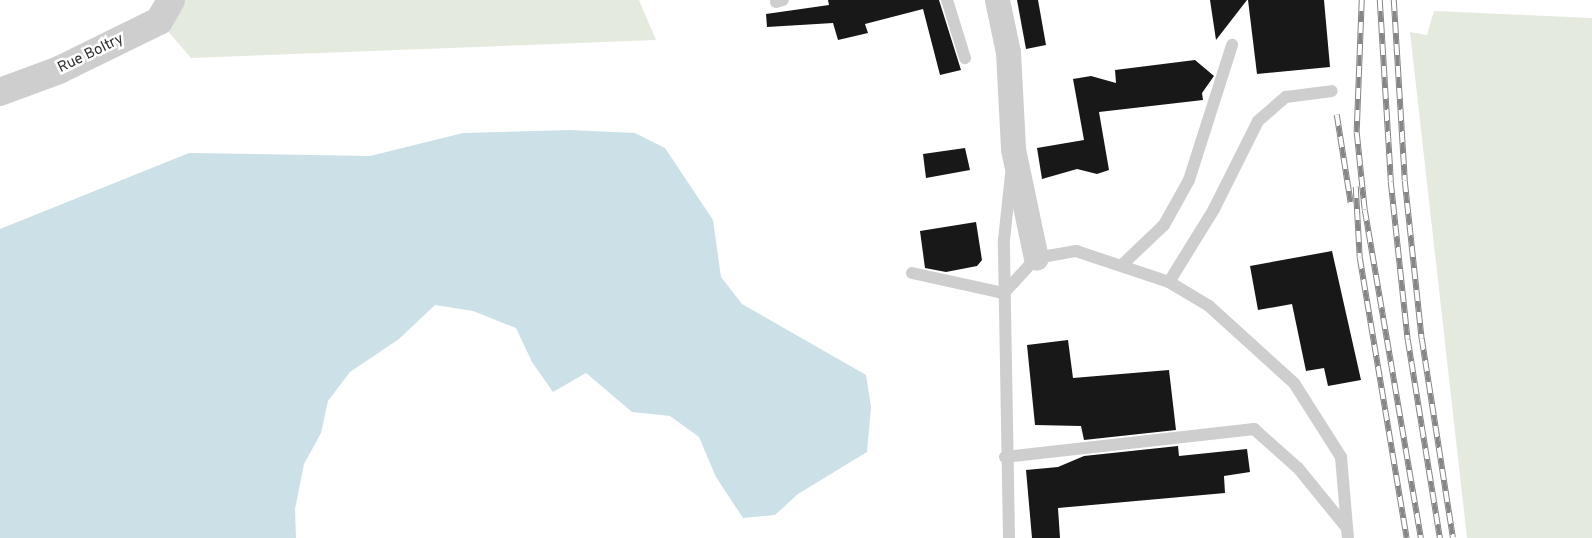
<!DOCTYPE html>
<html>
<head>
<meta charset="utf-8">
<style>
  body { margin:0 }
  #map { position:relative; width:1592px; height:538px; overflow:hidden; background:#fff; font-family:Overpass,sans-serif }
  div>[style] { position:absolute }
  .green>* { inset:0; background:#e5eade }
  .water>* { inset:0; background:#cce0e8 }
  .building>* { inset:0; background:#181818 }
  .service>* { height:12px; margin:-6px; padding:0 6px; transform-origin:6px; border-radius:6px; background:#cecece }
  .minor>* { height:25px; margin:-12.5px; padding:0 12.5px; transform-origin:12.5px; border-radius:12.5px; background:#cecece }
  .tertiary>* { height:28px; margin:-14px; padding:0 14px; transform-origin:14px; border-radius:14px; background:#cecece }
  .rail>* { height:5.5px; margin-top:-2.75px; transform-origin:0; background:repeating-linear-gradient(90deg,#fff 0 11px,#868686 0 22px); box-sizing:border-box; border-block:1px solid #868686 }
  span { translate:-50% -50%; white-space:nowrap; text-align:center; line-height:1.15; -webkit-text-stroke:5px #fff; paint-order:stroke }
  .street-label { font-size:15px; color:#313131 }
</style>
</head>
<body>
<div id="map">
  <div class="green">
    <i style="clip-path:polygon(171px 0,639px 0,656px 40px,191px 58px,159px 21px)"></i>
    <i style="clip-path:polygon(1434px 11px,1592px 18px,1592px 538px,1467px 538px,1410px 32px,1427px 35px)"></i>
  </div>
  <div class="water">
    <i style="clip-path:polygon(570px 130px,635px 133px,665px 148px,713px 220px,721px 277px,742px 304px,866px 375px,871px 407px,867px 452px,798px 494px,775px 515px,743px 518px,716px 477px,699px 437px,670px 416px,632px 412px,586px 373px,553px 392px,532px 362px,516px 328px,473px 311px,435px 305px,399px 339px,350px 372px,328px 401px,321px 433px,304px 464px,295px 509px,296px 538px,0 538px,0 229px,189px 153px,370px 156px,463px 133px)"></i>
  </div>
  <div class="building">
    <i style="clip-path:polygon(828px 0,939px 0,961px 70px,940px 75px,923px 9px,865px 24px,868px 33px,838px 40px,833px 23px,767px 27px,766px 14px,829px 5px)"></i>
    <i style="clip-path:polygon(1017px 0,1038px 0,1046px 45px,1026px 49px)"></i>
    <i style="clip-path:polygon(1210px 0,1247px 0,1216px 40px)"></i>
    <i style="clip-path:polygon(1248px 0,1324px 0,1330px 67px,1257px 74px)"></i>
    <i style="clip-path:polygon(1195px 60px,1214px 76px,1202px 93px,1203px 100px,1099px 112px,1109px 170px,1097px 174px,1077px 169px,1042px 179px,1037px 148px,1084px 140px,1073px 79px,1091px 76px,1116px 83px,1115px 70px)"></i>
    <i style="clip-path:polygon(965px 148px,970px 170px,926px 178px,923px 154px)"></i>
    <i style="clip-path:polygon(976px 222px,982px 260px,977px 266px,946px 272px,925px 268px,920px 231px)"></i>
    <i style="clip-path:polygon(1332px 251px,1361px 380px,1328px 386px,1324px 368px,1306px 371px,1292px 304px,1258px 310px,1250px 266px)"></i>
    <i style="clip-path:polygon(1068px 340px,1073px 378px,1169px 370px,1176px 430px,1084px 440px,1081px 426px,1035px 425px,1027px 345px)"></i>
    <i style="clip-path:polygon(1178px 446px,1179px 456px,1247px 449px,1250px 472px,1224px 476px,1225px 493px,1058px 508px,1060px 538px,1032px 538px,1026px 470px,1058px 467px,1084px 456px)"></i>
  </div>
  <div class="service">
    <i style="left:947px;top:0;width:61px;rotate:72.8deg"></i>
    <i style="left:776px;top:2px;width:7px;rotate:-16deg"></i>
    <i style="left:1123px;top:264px;width:57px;rotate:-43.6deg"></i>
    <i style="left:1164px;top:225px;width:51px;rotate:-60.9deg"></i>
    <i style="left:1189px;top:180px;width:142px;rotate:-72.3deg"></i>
    <i style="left:912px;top:273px;width:94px;rotate:12.3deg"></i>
    <i style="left:1004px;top:293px;width:47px;rotate:-47.6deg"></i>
    <i style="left:1036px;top:258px;width:41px;rotate:-9.9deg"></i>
    <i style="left:1076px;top:251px;width:98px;rotate:18.4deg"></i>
    <i style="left:1169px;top:282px;width:47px;rotate:31deg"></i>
    <i style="left:1209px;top:306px;width:115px;rotate:42.2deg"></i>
    <i style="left:1294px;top:383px;width:88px;rotate:57.6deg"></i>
    <i style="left:1341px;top:457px;width:81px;rotate:85.1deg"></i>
    <i style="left:1169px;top:282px;width:86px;rotate:-58.3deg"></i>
    <i style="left:1214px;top:209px;width:98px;rotate:-63.4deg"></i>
    <i style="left:1258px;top:121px;width:37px;rotate:-41deg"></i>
    <i style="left:1286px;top:97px;width:46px;rotate:-7.4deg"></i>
    <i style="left:1005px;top:457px;width:251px;rotate:-6.4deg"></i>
    <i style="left:1254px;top:429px;width:59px;rotate:41.6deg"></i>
    <i style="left:1298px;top:468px;width:77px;rotate:50.8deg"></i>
    <i style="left:1009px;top:538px;width:298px;rotate:-91deg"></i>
    <i style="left:1004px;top:240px;width:66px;rotate:-83.9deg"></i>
  </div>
  <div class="minor">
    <i style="left:997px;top:0;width:53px;rotate:78.1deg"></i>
    <i style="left:1008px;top:52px;width:97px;rotate:87deg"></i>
    <i style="left:1013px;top:149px;width:111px;rotate:78.1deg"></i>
  </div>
  <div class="tertiary">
    <i style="left:0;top:92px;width:63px;rotate:-20.4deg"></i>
    <i style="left:59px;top:70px;width:111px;rotate:-26.1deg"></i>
    <i style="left:159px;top:21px;width:24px;rotate:-60deg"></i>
  </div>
  <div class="rail">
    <i style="left:1362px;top:0;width:133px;rotate:92.2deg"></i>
    <i style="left:1357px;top:133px;width:77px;rotate:84.1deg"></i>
    <i style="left:1365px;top:210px;width:333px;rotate:80.3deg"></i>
    <i style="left:1380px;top:0;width:182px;rotate:86.5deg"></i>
    <i style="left:1391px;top:182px;width:159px;rotate:83.9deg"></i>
    <i style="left:1408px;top:340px;width:201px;rotate:80.8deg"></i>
    <i style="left:1394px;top:0;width:181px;rotate:86.5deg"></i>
    <i style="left:1405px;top:181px;width:159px;rotate:83.9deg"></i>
    <i style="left:1422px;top:339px;width:201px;rotate:81.1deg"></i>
    <i style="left:1337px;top:115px;width:89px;rotate:81deg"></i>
    <i style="left:1356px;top:187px;width:71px;rotate:86.8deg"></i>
    <i style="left:1360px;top:258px;width:284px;rotate:80.5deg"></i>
  </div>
  <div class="street-label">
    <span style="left:91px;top:54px;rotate:-26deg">Rue Boltry</span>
  </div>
</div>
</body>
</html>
